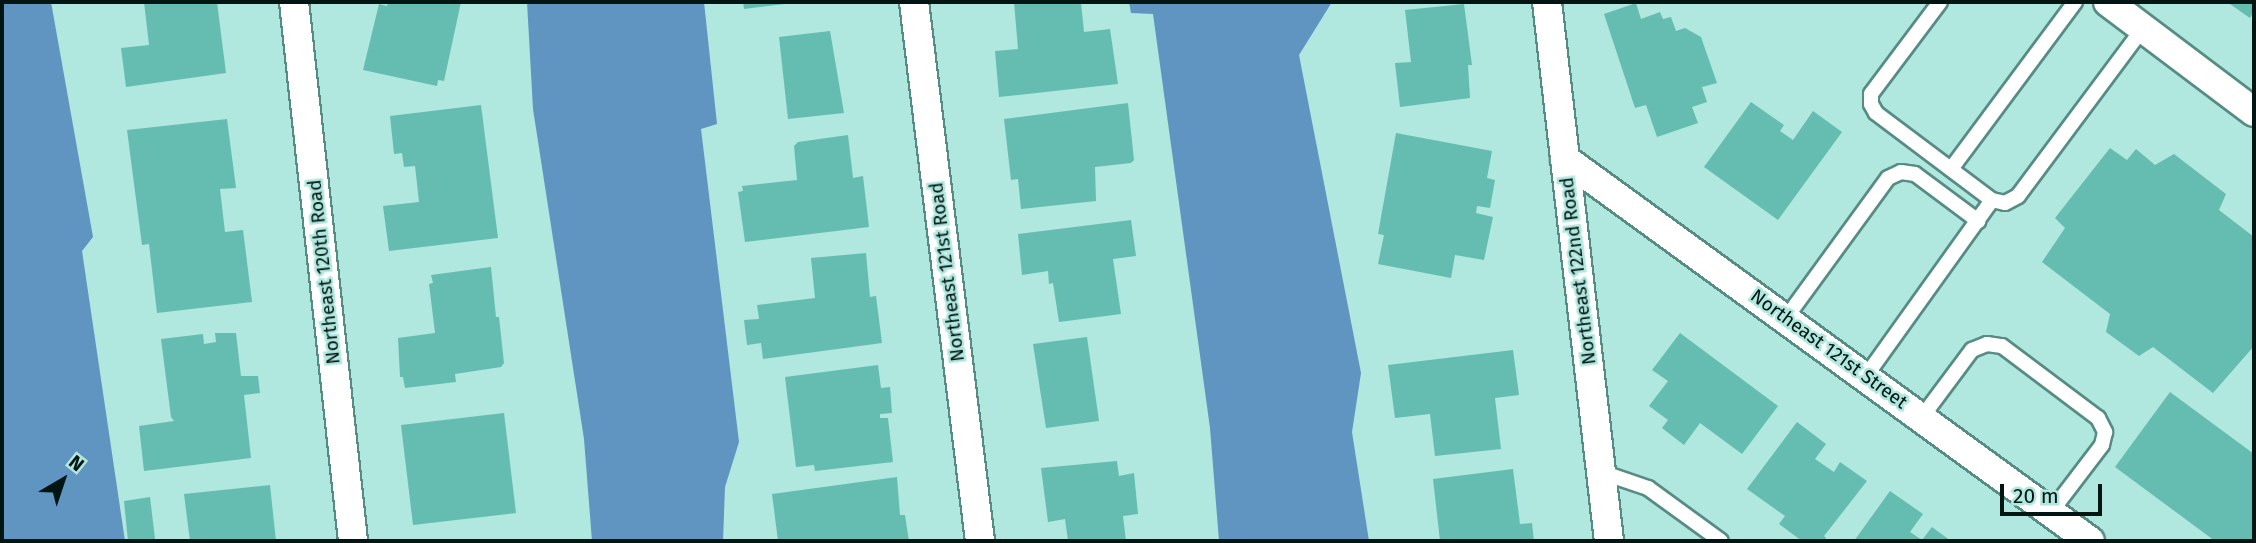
<!DOCTYPE html>
<html>
<head>
<meta charset="utf-8">
<style>
  body { margin:0 }
  #map { position:relative; width:2256px; height:543px; overflow:hidden; background:#b0e7de; font-family:"Fira Sans",sans-serif }
  div>[style] { position:absolute }
  .water>* { inset:0; background:#5f95c0 }
  .building>* { inset:0; background:#65bdb1 }
  .roads { filter:drop-shadow(2px 0 #578c85) drop-shadow(-2px 0 #578c85) drop-shadow(0 2px #578c85) drop-shadow(0 -2px #578c85) }
  .lane>* { height:14px; margin:-7px; padding:0 7px; transform-origin:7px; border-radius:7px; background:#fff }
  .street>* { height:28px; margin:-14px; padding:0 14px; transform-origin:14px; border-radius:14px; background:#fff }
  span { translate:-50% -50%; white-space:nowrap; text-align:center; line-height:1.15; -webkit-text-stroke:5px #b0e7de; paint-order:stroke }
  .street-label { font-size:19px; color:#011512 }
  .frame { position:absolute; inset:0; border:4px solid #011512; pointer-events:none }
  .north { position:absolute; left:28px; top:445px; width:70px; height:70px; -webkit-text-stroke:5px #b0e7de; paint-order:stroke; rotate:39deg; font-size:19px; font-weight:700; line-height:28px; text-align:center; color:#011512 }
  .north::after { content:''; display:block; margin:auto; width:24px; height:32px; background:#011512; clip-path:polygon(50% 0,100% 100%,50% 72%,0 100%) }
  .scale { position:absolute; left:2000px; top:484px; width:102px; height:32px; box-sizing:border-box; border:4px solid #011512; border-top:0; padding-left:9px; font-size:21px; line-height:24px; white-space:nowrap; color:#011512; -webkit-text-stroke:5px #b0e7de; paint-order:stroke }
</style>
</head>
<body>
<div id="map">
  <div class="water">
    <i style="clip-path:polygon(2px 2px,51px 2px,93px 237px,82px 251px,125px 541px,2px 541px)"></i>
    <i style="clip-path:polygon(527px 2px,704px 2px,717px 124px,701px 129px,739px 442px,725px 487px,723px 541px,592px 541px,584px 439px,533px 109px)"></i>
    <i style="clip-path:polygon(1129px 2px,1332px 2px,1299px 55px,1361px 373px,1352px 432px,1369px 541px,1219px 541px,1210px 428px,1153px 14px,1131px 13px)"></i>
  </div>
  <div class="building">
    <i style="clip-path:polygon(144px 2px,217px 2px,226px 73px,126px 87px,121px 48px,149px 45px)"></i>
    <i style="clip-path:polygon(388px 2px,461px 2px,444px 81px,438px 80px,437px 86px,363px 70px,379px 4px,387px 6px)"></i>
    <i style="clip-path:polygon(743px 2px,793px 2px,793px 3px,744px 9px)"></i>
    <i style="clip-path:polygon(1014px 2px,1081px 2px,1084px 32px,1110px 29px,1118px 84px,999px 97px,995px 51px,1018px 49px)"></i>
    <i style="clip-path:polygon(2227px 2px,2254px 2px,2254px 11px,2250px 18px)"></i>
    <i style="clip-path:polygon(1636px 3px,1641px 19px,1660px 12px,1663px 19px,1671px 17px,1676px 31px,1685px 28px,1701px 37px,1717px 83px,1702px 87px,1707px 102px,1692px 107px,1698px 123px,1657px 137px,1646px 105px,1635px 108px,1604px 14px)"></i>
    <i style="clip-path:polygon(1464px 4px,1472px 65px,1468px 65px,1470px 98px,1400px 107px,1395px 63px,1411px 62px,1405px 10px)"></i>
    <i style="clip-path:polygon(830px 31px,844px 113px,788px 119px,779px 37px)"></i>
    <i style="clip-path:polygon(1751px 102px,1784px 125px,1780px 131px,1793px 140px,1813px 111px,1842px 132px,1778px 220px,1704px 167px)"></i>
    <i style="clip-path:polygon(1128px 103px,1134px 160px,1131px 163px,1095px 167px,1096px 201px,1021px 209px,1018px 179px,1011px 180px,1004px 119px)"></i>
    <i style="clip-path:polygon(481px 105px,498px 238px,389px 251px,383px 206px,419px 202px,415px 166px,404px 167px,402px 153px,394px 154px,390px 116px)"></i>
    <i style="clip-path:polygon(227px 119px,236px 188px,220px 189px,225px 232px,243px 230px,252px 302px,157px 313px,149px 244px,142px 245px,127px 130px)"></i>
    <i style="clip-path:polygon(1396px 133px,1492px 151px,1487px 178px,1495px 180px,1490px 208px,1477px 206px,1476px 213px,1493px 217px,1484px 260px,1455px 255px,1451px 278px,1378px 264px,1384px 235px,1378px 234px)"></i>
    <i style="clip-path:polygon(848px 135px,853px 178px,863px 176px,869px 227px,745px 242px,738px 192px,743px 191px,742px 186px,797px 180px,794px 146px,798px 142px)"></i>
    <i style="clip-path:polygon(2110px 148px,2127px 160px,2136px 149px,2155px 165px,2174px 154px,2226px 194px,2219px 210px,2254px 237px,2254px 346px,2213px 393px,2153px 347px,2139px 356px,2106px 332px,2110px 314px,2042px 262px,2065px 228px,2055px 218px)"></i>
    <i style="clip-path:polygon(1131px 220px,1136px 256px,1113px 259px,1121px 314px,1059px 322px,1053px 283px,1049px 284px,1048px 271px,1022px 275px,1018px 234px)"></i>
    <i style="clip-path:polygon(866px 253px,870px 297px,876px 296px,882px 343px,763px 359px,761px 343px,747px 345px,744px 320px,759px 319px,757px 305px,815px 298px,811px 258px)"></i>
    <i style="clip-path:polygon(491px 267px,496px 317px,499px 317px,504px 363px,501px 367px,455px 374px,456px 382px,405px 388px,403px 377px,400px 377px,398px 338px,435px 333px,429px 284px,433px 283px,431px 275px)"></i>
    <i style="clip-path:polygon(215px 333px,236px 333px,241px 376px,258px 376px,260px 393px,244px 395px,251px 458px,144px 471px,139px 426px,174px 421px,171px 417px,161px 339px,203px 334px,204px 344px,216px 342px)"></i>
    <i style="clip-path:polygon(1680px 333px,1778px 406px,1742px 454px,1700px 423px,1684px 445px,1662px 428px,1668px 420px,1649px 406px,1668px 381px,1652px 370px)"></i>
    <i style="clip-path:polygon(1087px 337px,1099px 421px,1046px 428px,1033px 344px)"></i>
    <i style="clip-path:polygon(1513px 350px,1519px 395px,1495px 398px,1501px 449px,1435px 456px,1430px 414px,1395px 418px,1388px 365px)"></i>
    <i style="clip-path:polygon(878px 365px,881px 388px,890px 387px,892px 413px,880px 414px,880px 418px,888px 418px,893px 462px,815px 471px,814px 465px,796px 467px,785px 377px)"></i>
    <i style="clip-path:polygon(2170px 392px,2254px 454px,2254px 541px,2215px 541px,2115px 467px)"></i>
    <i style="clip-path:polygon(504px 413px,516px 513px,413px 525px,401px 425px)"></i>
    <i style="clip-path:polygon(1797px 422px,1826px 444px,1815px 459px,1834px 472px,1840px 462px,1867px 481px,1824px 536px,1826px 538px,1824px 541px,1802px 541px,1779px 524px,1785px 516px,1747px 489px)"></i>
    <i style="clip-path:polygon(1117px 461px,1119px 476px,1134px 473px,1138px 514px,1123px 516px,1126px 541px,1068px 541px,1065px 519px,1048px 522px,1041px 468px)"></i>
    <i style="clip-path:polygon(1513px 469px,1520px 524px,1532px 523px,1534px 541px,1440px 541px,1433px 479px)"></i>
    <i style="clip-path:polygon(897px 477px,900px 515px,905px 515px,909px 541px,778px 541px,772px 494px)"></i>
    <i style="clip-path:polygon(270px 485px,276px 541px,190px 541px,184px 494px)"></i>
    <i style="clip-path:polygon(1890px 491px,1923px 514px,1910px 532px,1922px 540px,1932px 527px,1951px 541px,1854px 541px)"></i>
    <i style="clip-path:polygon(150px 497px,155px 539px,128px 541px,124px 501px)"></i>
  </div>
  <div class="roads">
    <div class="lane">
      <i style="left:1940px;top:2px;width:115px;rotate:126.9deg"></i>
      <i style="left:1871px;top:94px;width:10px;rotate:90deg"></i>
      <i style="left:1871px;top:104px;width:10px;rotate:61deg"></i>
      <i style="left:1876px;top:113px;width:145px;rotate:36.9deg"></i>
      <i style="left:1992px;top:200px;width:13px;rotate:13deg"></i>
      <i style="left:2005px;top:203px;width:15px;rotate:-28deg"></i>
      <i style="left:2018px;top:196px;width:209px;rotate:-53.3deg"></i>
      <i style="left:1951px;top:169px;width:208px;rotate:-53.4deg"></i>
      <i style="left:1786px;top:318px;width:173px;rotate:-53.9deg"></i>
      <i style="left:1888px;top:178px;width:14px;rotate:-25deg"></i>
      <i style="left:1901px;top:172px;width:14px;rotate:8deg"></i>
      <i style="left:1915px;top:174px;width:79px;rotate:36.7deg"></i>
      <i style="left:1866px;top:376px;width:216px;rotate:-54.4deg"></i>
      <i style="left:1922px;top:417px;width:84px;rotate:-53.3deg"></i>
      <i style="left:1972px;top:350px;width:16px;rotate:-22deg"></i>
      <i style="left:1987px;top:344px;width:15px;rotate:8deg"></i>
      <i style="left:2002px;top:346px;width:120px;rotate:36.9deg"></i>
      <i style="left:2098px;top:418px;width:16px;rotate:63deg"></i>
      <i style="left:2105px;top:432px;width:13px;rotate:103deg"></i>
      <i style="left:2102px;top:445px;width:84px;rotate:127.3deg"></i>
      <i style="left:1601px;top:472px;width:50px;rotate:18.8deg"></i>
      <i style="left:1648px;top:488px;width:90px;rotate:36deg"></i>
    </div>
    <div class="street">
      <i style="left:294px;top:2px;width:542px;rotate:83.75deg"></i>
      <i style="left:914px;top:2px;width:543px;rotate:83.02deg"></i>
      <i style="left:1547px;top:2px;width:543px;rotate:83.44deg"></i>
      <i style="left:2108px;top:2px;width:183px;rotate:37deg"></i>
      <i style="left:1565px;top:159px;width:649px;rotate:36.04deg"></i>
    </div>
  </div>
  <div class="street-label">
    <span style="left:1578px;top:271px;rotate:-97deg">Northeast 122nd Road</span>
    <span style="left:324px;top:272px;rotate:-96deg">Northeast 120th Road</span>
    <span style="left:947px;top:272px;rotate:-97deg">Northeast 121st Road</span>
    <span style="left:1829px;top:349px;rotate:36deg">Northeast 121st Street</span>
  </div>
  <div class="frame"></div>
  <div class="north">N</div>
  <div class="scale">20 m</div>
</div>
</body>
</html>
